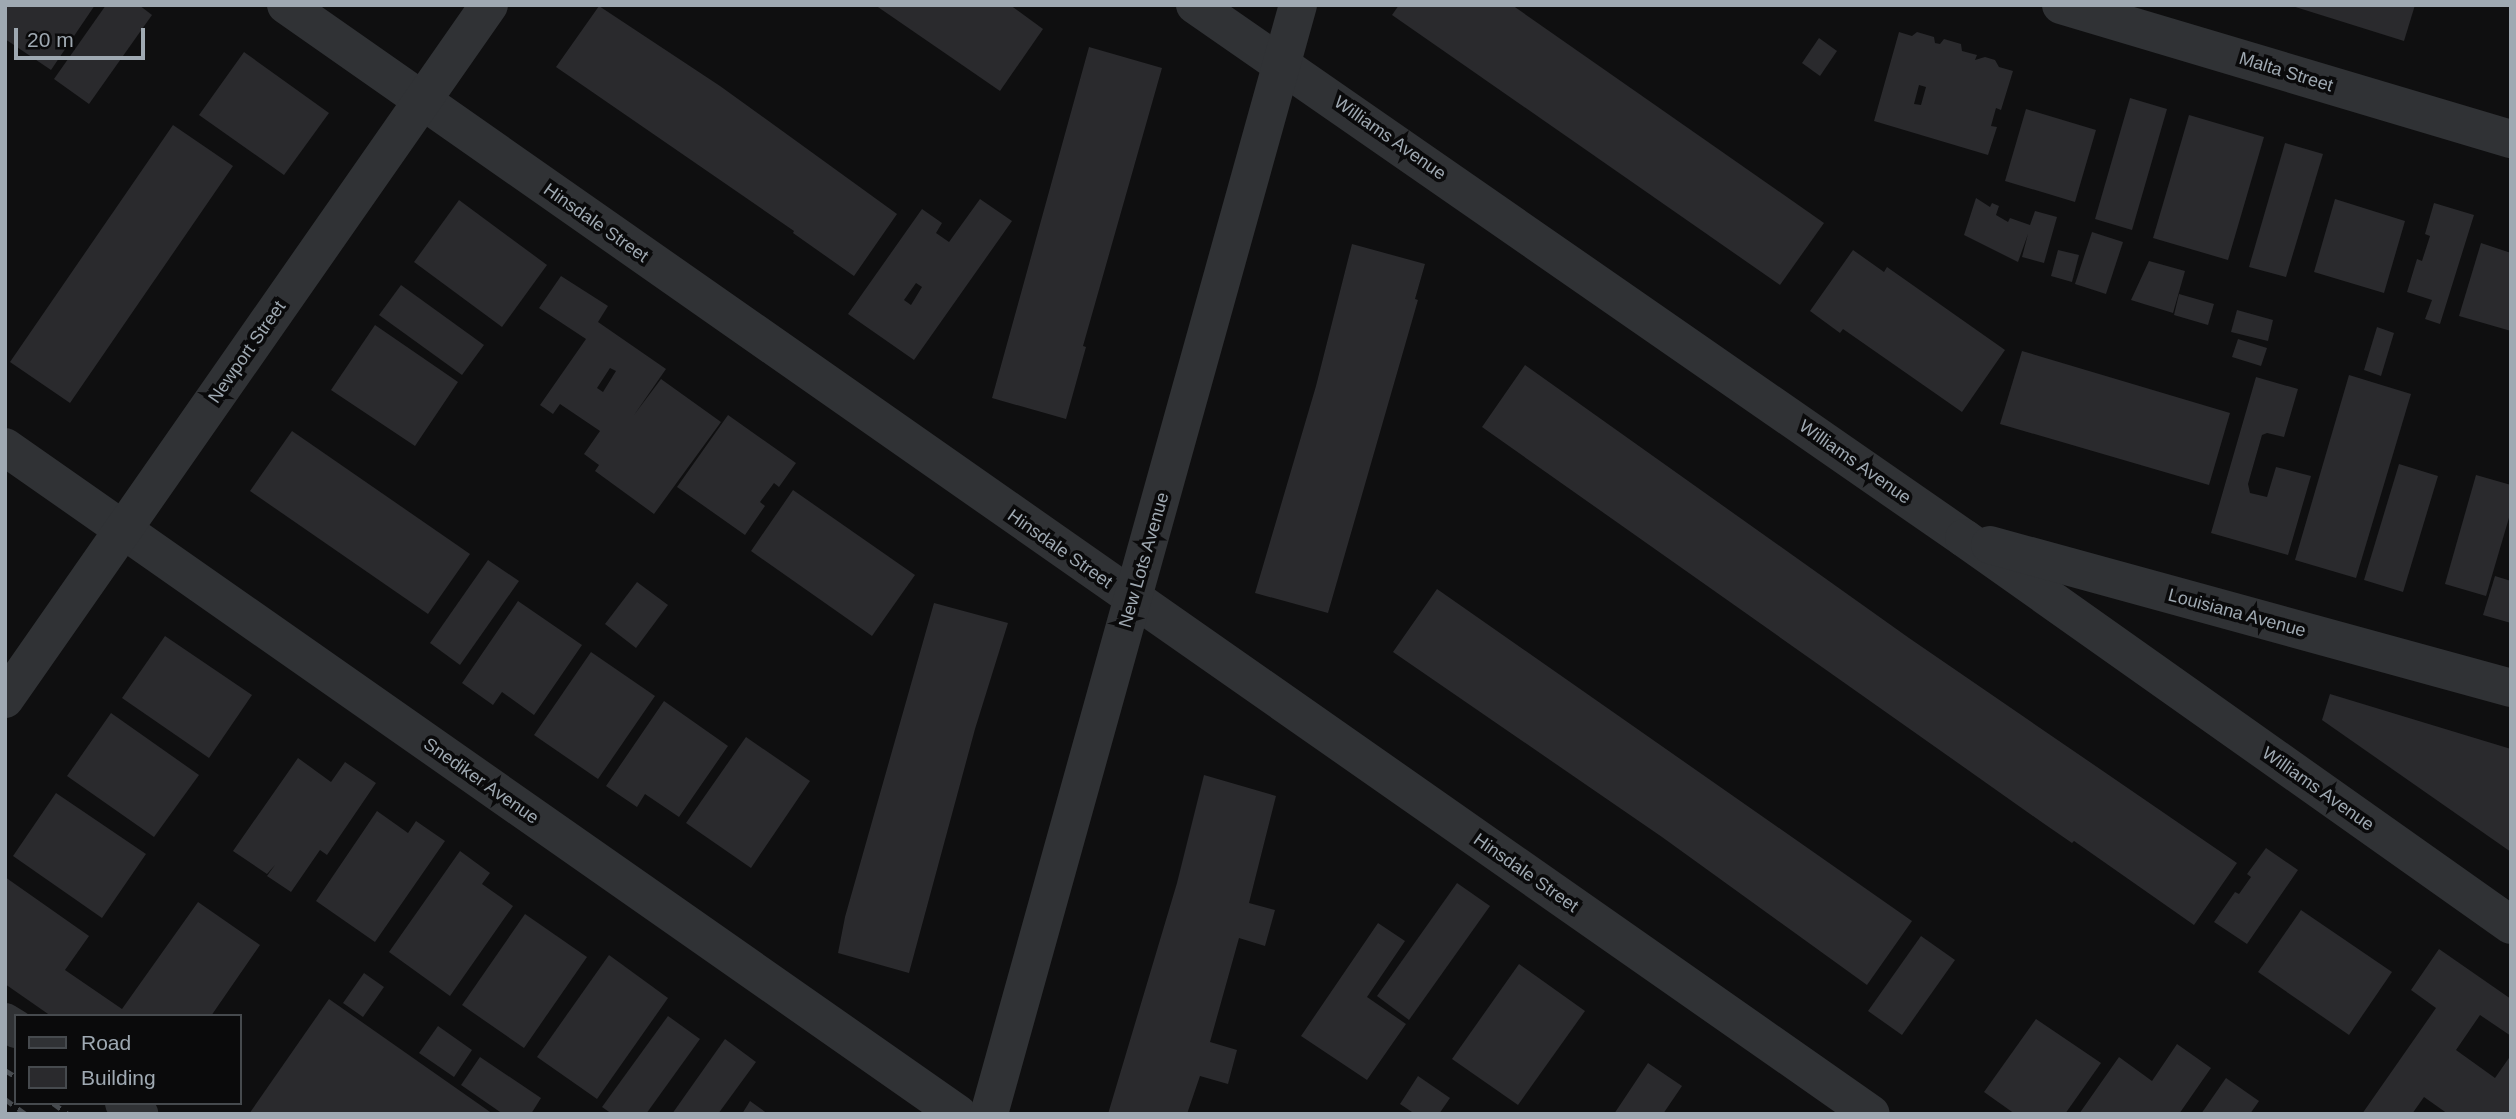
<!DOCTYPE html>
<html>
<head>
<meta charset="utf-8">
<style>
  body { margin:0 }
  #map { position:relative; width:2516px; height:1119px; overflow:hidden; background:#0f0f10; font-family:Arial,sans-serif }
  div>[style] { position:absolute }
  .building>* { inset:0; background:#2a2a2d }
  .minor>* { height:38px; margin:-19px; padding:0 19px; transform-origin:19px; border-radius:19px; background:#303235 }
  .tertiary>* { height:38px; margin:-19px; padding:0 19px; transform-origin:19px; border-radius:19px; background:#303235 }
  .rail>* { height:5px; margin-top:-2.5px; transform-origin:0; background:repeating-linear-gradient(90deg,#464a4e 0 9px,transparent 0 16px) }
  span { translate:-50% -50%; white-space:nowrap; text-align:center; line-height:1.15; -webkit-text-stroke:7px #0a0a0b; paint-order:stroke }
  .street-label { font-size:18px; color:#9fa9b2 }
  .frame { position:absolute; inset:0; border:7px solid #9fa9b2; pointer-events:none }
  .legend { position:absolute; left:14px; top:1014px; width:228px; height:91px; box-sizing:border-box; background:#0a0a0b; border:2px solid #464a4e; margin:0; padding:9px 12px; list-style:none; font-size:21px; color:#9fa9b2 }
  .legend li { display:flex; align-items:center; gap:14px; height:35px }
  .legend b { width:35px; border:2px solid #464a4e }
  .scale { position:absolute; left:14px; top:28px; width:131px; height:32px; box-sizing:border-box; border:4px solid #9fa9b2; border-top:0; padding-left:9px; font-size:21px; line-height:24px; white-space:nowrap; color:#9fa9b2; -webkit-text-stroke:5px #0a0a0b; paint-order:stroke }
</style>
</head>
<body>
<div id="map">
  <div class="building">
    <i style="clip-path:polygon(5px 5px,95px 5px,51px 70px,5px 39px)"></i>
    <i style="clip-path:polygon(106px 5px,139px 5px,152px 15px,89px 104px,54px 79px)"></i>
    <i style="clip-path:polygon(875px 5px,1010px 5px,1043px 29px,1000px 91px)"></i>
    <i style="clip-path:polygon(1399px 5px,1512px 5px,1824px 223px,1780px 285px,1392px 15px)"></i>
    <i style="clip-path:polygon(2289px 5px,2415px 5px,2404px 41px)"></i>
    <i style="clip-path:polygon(599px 6px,720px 86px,897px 214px,854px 276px,793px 233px,794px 231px,556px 67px)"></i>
    <i style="clip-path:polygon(evenodd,1899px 32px,1912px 36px,1917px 32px,1934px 37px,1935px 43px,1940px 44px,1944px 39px,1961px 44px,1962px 51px,1977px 55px,1975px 60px,1985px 57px,1995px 60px,1999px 67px,2013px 71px,2001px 110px,1996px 108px,1991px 126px,1997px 127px,1988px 155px,1874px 121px,1899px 32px,1919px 85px,1926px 87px,1921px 105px,1914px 104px,1919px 85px)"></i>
    <i style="clip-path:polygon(1819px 38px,1837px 51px,1820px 76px,1802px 63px)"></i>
    <i style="clip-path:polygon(1089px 47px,1162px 68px,1083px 346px,1086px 347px,1066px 419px,992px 398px)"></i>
    <i style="clip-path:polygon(244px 52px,329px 113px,284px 175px,199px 115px)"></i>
    <i style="clip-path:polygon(2130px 98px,2167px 109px,2132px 230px,2095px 219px)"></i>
    <i style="clip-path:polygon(2026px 109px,2096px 130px,2075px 202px,2005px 181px)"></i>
    <i style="clip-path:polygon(2189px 115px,2264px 137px,2228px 260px,2153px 238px)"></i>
    <i style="clip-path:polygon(173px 125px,233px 166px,70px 403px,10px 362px)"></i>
    <i style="clip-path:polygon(2285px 143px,2323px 154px,2286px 277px,2249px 267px)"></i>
    <i style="clip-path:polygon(1976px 198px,1990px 207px,1992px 203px,1999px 206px,1996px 215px,2008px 222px,2010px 218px,2030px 225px,2035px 211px,2057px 217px,2044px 263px,2022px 257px,2028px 234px,2018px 262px,1964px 235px)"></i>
    <i style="clip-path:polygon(evenodd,980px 199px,1012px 221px,914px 360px,848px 314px,922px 209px,942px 223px,936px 233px,949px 242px,980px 199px,916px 283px,922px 287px,911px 305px,904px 300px,916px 283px)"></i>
    <i style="clip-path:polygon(2335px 199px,2405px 221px,2384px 293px,2314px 272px)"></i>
    <i style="clip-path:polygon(459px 200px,547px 265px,502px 327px,414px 262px)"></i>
    <i style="clip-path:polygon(2434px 203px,2474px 215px,2440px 324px,2425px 319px,2432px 300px,2407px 292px,2417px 259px,2422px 261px,2430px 236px,2425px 234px)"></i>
    <i style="clip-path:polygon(2092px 232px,2123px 242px,2106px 294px,2075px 284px)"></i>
    <i style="clip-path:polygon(2481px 243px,2511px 253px,2511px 331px,2459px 316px)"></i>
    <i style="clip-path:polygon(1352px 244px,1425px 264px,1415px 299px,1418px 300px,1328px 613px,1255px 593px,1316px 386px)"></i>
    <i style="clip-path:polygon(1853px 250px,1884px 272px,1887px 267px,2005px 350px,1962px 412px,1843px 329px,1840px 333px,1810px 311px)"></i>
    <i style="clip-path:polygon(2058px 250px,2079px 255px,2072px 282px,2051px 276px)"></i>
    <i style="clip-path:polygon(2149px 261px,2185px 271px,2173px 313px,2131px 300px)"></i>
    <i style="clip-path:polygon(evenodd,561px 276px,608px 306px,598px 322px,666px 369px,634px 415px,661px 379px,721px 422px,654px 514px,595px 471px,599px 465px,584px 454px,600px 431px,560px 404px,553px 414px,540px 405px,586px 339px,539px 308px,561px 276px,610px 368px,616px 371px,603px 392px,597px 388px,610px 368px)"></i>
    <i style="clip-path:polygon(401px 285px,484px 345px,462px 375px,379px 315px)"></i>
    <i style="clip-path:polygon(2179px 294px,2214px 304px,2208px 325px,2174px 315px)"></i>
    <i style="clip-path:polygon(2237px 310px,2273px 320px,2268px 341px,2231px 332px)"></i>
    <i style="clip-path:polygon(375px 325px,458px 382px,415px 446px,331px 390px)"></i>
    <i style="clip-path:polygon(2377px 327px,2394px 333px,2381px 376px,2364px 370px)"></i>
    <i style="clip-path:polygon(2238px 339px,2267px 348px,2261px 366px,2232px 357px)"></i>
    <i style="clip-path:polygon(2022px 351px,2230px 413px,2209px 485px,2000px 424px)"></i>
    <i style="clip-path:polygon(1525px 365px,1909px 638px,2237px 863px,2194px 925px,2074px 841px,2072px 843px,2043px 823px,1482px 427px)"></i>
    <i style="clip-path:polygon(2349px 375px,2411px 394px,2356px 578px,2295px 560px)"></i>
    <i style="clip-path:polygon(2256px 377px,2298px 389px,2284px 437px,2267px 433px,2262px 435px,2248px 484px,2250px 493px,2267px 497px,2276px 467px,2311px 476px,2288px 555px,2211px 533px)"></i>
    <i style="clip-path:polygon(728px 415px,796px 463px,779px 487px,774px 483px,760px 502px,765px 506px,745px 535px,677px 487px)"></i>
    <i style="clip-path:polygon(292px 431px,470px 554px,428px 614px,250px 491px)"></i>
    <i style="clip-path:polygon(2399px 464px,2438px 476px,2403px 592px,2364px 580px)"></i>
    <i style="clip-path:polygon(2476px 475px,2511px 485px,2511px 511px,2486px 596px,2445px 584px)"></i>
    <i style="clip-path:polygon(793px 490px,915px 575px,872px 636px,751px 551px)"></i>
    <i style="clip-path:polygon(488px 560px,519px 581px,460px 665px,430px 643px)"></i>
    <i style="clip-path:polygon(2495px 576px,2511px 581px,2511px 623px,2483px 615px)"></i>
    <i style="clip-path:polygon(637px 582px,668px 605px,636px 648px,605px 624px)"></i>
    <i style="clip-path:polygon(1437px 589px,1912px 921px,1867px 985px,1662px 837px,1393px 652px)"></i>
    <i style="clip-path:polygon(518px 601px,582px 645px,534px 715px,502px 692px,493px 705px,462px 683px)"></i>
    <i style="clip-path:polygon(934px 603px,1008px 623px,975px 729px,909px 973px,838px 953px,845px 917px)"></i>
    <i style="clip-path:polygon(165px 636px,252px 695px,209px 758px,122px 698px)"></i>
    <i style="clip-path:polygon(591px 652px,655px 696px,598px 779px,534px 735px)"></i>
    <i style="clip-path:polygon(2330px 694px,2511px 749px,2511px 852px,2322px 720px)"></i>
    <i style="clip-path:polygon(664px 701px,728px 746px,679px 817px,645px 794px,637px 807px,606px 786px)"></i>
    <i style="clip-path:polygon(111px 713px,199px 775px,154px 837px,67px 776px)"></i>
    <i style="clip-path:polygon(746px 737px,810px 781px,751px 868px,686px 823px)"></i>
    <i style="clip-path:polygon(298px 758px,331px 782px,345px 762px,376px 783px,327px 855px,320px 850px,291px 892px,267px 876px,275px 865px,267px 874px,233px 851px)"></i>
    <i style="clip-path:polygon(1204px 775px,1276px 796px,1249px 903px,1275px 910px,1265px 946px,1239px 938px,1210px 1042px,1237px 1050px,1228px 1084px,1200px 1076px,1187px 1114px,1108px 1114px,1177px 883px)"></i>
    <i style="clip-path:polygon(56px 793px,146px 854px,102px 918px,13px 856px)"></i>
    <i style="clip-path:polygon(377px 811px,408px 833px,416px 821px,445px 841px,375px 942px,316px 901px)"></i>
    <i style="clip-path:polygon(2266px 848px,2298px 870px,2247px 944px,2214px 922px,2235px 892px,2239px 894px,2251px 877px,2247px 874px)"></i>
    <i style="clip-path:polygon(460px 851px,490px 873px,482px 884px,513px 906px,450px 996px,389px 952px)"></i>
    <i style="clip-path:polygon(5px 877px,89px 936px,65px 970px,122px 1009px,198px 902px,260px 945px,211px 1016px,51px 1016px,5px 984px)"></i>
    <i style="clip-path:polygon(1457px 883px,1490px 906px,1409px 1020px,1377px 996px)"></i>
    <i style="clip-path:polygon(2301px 910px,2392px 972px,2349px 1035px,2258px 972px)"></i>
    <i style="clip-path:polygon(525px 914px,587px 957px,524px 1048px,462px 1005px)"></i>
    <i style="clip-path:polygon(1378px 923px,1405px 941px,1367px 997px,1406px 1024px,1367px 1080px,1301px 1036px)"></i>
    <i style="clip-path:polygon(1921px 936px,1955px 960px,1902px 1035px,1868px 1011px)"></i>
    <i style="clip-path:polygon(2439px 949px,2511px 999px,2511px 1036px,2480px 1015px,2456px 1050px,2495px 1078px,2511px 1055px,2511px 1114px,2448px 1114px,2424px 1097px,2412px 1114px,2362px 1114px,2436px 1008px,2411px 990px)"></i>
    <i style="clip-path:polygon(609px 955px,668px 998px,597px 1099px,537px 1057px)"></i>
    <i style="clip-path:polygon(1519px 964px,1585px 1011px,1518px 1105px,1452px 1059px)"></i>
    <i style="clip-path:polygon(364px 973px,384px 987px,363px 1017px,343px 1003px)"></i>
    <i style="clip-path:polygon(329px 999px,493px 1114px,249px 1114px)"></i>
    <i style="clip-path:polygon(668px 1016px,700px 1039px,646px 1114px,612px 1114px,602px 1107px)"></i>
    <i style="clip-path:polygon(2036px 1019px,2101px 1063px,2065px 1114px,2015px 1114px,1984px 1092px)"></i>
    <i style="clip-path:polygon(438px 1026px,472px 1050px,454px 1077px,419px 1053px)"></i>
    <i style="clip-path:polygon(725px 1039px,756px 1062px,718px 1114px,672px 1114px)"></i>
    <i style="clip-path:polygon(2177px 1044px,2211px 1068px,2179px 1114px,2079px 1114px,2119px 1057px,2152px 1081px)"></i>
    <i style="clip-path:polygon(480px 1057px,541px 1098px,531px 1114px,503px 1114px,461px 1085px)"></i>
    <i style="clip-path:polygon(1648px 1063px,1682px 1086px,1663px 1114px,1614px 1114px)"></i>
    <i style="clip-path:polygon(1418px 1076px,1450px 1098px,1439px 1114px,1415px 1114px,1400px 1104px)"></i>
    <i style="clip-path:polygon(2226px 1078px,2259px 1101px,2250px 1114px,2201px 1114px)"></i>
    <i style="clip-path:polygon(750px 1101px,768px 1114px,742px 1114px)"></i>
  </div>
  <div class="minor">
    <i style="left:286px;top:5px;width:1934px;rotate:34.98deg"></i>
    <i style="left:1195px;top:5px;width:936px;rotate:34.73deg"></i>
    <i style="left:1964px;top:538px;width:670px;rotate:35.28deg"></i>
    <i style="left:2061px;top:5px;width:470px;rotate:16.6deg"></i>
    <i style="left:5px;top:447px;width:1163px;rotate:34.99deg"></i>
    <i style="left:1990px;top:545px;width:540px;rotate:15.35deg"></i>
    <i style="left:5px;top:699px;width:846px;rotate:-55.11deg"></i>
    <i style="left:5px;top:1022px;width:13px;rotate:32deg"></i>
    <i style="left:124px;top:1103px;width:19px;rotate:36deg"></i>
  </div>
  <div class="tertiary">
    <i style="left:989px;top:1114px;width:1151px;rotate:-74.43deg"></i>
  </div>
  <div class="rail">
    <i style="left:5px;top:1070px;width:13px;rotate:32deg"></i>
    <i style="left:5px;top:1099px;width:26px;rotate:36deg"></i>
    <i style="left:53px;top:1103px;width:19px;rotate:36deg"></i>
  </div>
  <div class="street-label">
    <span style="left:2286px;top:72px;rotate:17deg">Malta Street</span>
    <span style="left:1390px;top:138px;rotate:35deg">Williams Avenue</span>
    <span style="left:596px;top:223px;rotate:35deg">Hinsdale Street</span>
    <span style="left:247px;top:352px;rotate:-55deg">Newport Street</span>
    <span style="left:1855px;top:462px;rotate:35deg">Williams Avenue</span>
    <span style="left:1060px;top:549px;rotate:35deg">Hinsdale Street</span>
    <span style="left:1144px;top:560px;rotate:-74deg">New Lots Avenue</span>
    <span style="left:2237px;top:613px;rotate:15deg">Louisiana Avenue</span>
    <span style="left:481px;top:781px;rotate:35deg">Snediker Avenue</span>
    <span style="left:2318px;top:789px;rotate:35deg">Williams Avenue</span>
    <span style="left:1526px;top:873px;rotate:35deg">Hinsdale Street</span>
  </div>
  <div class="frame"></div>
  <ul class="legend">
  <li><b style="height:9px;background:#303235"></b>Road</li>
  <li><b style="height:19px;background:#2a2a2d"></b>Building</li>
  </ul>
  <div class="scale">20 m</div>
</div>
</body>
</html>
